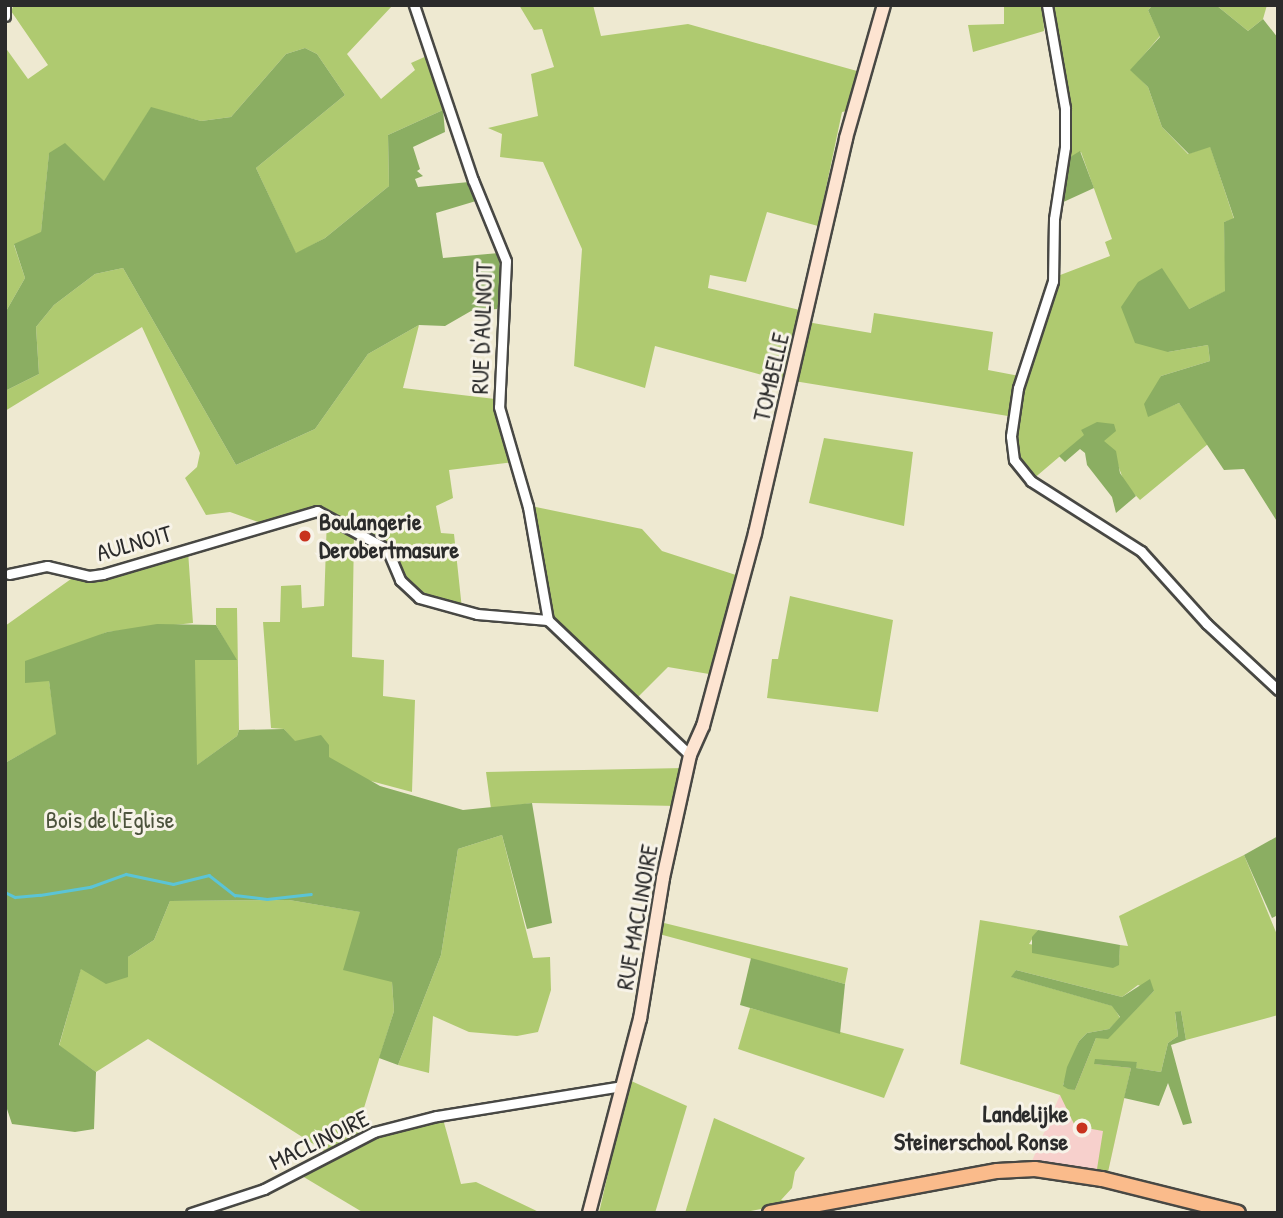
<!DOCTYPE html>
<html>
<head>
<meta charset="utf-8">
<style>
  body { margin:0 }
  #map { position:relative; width:1283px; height:1218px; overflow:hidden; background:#eee9d1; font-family:"Patrick Hand",sans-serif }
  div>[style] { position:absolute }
  .built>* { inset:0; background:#f7d0cc }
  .green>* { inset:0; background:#afca70 }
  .forest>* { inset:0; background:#8bae62 }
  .stream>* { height:2.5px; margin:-1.25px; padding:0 1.25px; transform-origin:1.25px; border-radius:1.25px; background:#5bc4d6 }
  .roads { filter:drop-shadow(2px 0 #484844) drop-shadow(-2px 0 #484844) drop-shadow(0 2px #484844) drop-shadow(0 -2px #484844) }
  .street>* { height:9px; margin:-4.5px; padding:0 4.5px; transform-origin:4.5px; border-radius:4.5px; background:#fff }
  .secondary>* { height:12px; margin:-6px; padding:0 6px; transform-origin:6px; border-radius:6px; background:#fde4d1 }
  .primary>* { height:14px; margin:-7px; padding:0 7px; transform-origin:7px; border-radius:7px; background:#fabb8b }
  .dots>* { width:19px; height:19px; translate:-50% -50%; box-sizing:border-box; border:4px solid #f7f3e8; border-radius:50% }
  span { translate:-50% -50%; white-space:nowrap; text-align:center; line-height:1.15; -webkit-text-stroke:6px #f7f3e8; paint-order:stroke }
  .street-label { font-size:24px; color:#2b2b2b }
  .poi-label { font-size:24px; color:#2b2b2b; font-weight:700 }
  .left { translate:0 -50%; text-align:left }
  .right { translate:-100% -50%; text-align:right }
  .park-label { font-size:24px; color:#4c533c }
  .frame { position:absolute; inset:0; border:7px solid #2b2b2b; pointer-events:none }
</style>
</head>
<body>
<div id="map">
  <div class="built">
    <i style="clip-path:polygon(1087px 1059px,1131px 1068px,1108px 1172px,1032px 1161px,1060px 1095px)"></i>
  </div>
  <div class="green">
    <i style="clip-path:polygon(14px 5px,393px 5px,347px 54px,381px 99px,415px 70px,411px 63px,429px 55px,443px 110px,388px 135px,389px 186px,325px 238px,296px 254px,256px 168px,345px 95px,317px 54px,305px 48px,286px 54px,231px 117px,201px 121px,151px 108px,104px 182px,49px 154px,41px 233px,14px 245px,25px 278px,5px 313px,5px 47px,28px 79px,48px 65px,11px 11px)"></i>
    <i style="clip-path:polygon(519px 5px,593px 5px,601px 36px,688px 24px,857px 71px,847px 111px,842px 112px,818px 226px,767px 212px,746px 282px,710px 275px,708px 288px,804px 311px,798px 320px,785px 379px,788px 382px,655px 346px,645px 388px,574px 366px,582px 249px,543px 162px,500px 157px,502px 134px,488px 128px,538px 116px,531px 74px,554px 67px,542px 29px,534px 30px)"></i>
    <i style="clip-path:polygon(1004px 5px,1043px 5px,1044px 31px,973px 52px,968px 25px,1004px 24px)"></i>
    <i style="clip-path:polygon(1050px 5px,1153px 5px,1148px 10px,1160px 36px,1131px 70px,1148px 87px,1162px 127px,1188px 154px,1210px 146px,1234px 219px,1224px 222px,1226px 291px,1189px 309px,1168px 352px,1208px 345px,1210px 361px,1161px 376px,1148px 416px,1179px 403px,1208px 444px,1140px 500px,1125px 484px,1116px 460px,1081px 430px,1085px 435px,1032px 480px,1015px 459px,1015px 409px,1055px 277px,1110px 256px,1105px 242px,1112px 239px,1081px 152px,1067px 159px,1070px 119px)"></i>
    <i style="clip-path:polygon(1216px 5px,1267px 5px,1263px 19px,1248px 31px)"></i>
    <i style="clip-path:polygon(123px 268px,236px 465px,315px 429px,368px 354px,419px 325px,403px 388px,495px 399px,513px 462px,449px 470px,453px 498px,436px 506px,441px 533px,454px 534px,462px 609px,406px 585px,387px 543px,322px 506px,264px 524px,230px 512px,206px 515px,185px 478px,197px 467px,200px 453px,142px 327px,5px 411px,5px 391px,39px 374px,36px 327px,54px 305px,95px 274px)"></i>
    <i style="clip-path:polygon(874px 313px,993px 332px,988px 370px,1019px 376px,1008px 416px,794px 381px,807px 322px,871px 333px)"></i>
    <i style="clip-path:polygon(824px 438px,913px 452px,904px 526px,809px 503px)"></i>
    <i style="clip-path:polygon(531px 506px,642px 529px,662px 551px,739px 576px,709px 674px,668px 667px,636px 699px,553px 617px)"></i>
    <i style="clip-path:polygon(327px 516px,354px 533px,352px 657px,384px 660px,383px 696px,415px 700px,412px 792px,367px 780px,294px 741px,284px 729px,271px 728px,263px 622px,280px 622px,281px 586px,301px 585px,302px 608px,324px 606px)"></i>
    <i style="clip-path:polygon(188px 551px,193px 623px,107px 632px,84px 642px,49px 681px,57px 734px,5px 763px,5px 626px,78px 574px,91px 578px)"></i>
    <i style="clip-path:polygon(790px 596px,893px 620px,878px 712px,767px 698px,772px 659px,778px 659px)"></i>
    <i style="clip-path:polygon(216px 608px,237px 608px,239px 730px,237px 736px,196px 766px,194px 659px,236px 660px,216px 625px)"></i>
    <i style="clip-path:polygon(684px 768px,677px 806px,532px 803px,491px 809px,486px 772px)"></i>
    <i style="clip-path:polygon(502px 835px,533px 958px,550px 957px,551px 990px,538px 1032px,517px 1036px,469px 1032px,433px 1016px,429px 1073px,398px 1065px,441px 955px,458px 849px)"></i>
    <i style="clip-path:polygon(evenodd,1244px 855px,1278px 937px,1278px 1015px,1186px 1040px,1181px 1011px,1175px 1013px,1178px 1036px,1168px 1043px,1161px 1072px,1135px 1068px,1137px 1062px,1095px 1064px,1131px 1068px,1108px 1172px,1097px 1169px,1103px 1131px,1075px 1126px,1060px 1095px,960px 1064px,980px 920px,1038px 930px,1029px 944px,1119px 961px,1120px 945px,1128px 946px,1119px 916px,1244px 855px,1016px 970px,1122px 997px,1138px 985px,1154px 991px,1108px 1038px,1096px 1038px,1075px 1090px,1063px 1085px,1079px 1041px,1087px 1033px,1109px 1029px,1120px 1018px,1113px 1006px,1012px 977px,1016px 970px)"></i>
    <i style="clip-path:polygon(289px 900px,361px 912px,392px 982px,394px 1011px,359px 1124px,373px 1131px,329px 1154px,148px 1039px,96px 1072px,59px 1046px,81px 968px,128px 957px,154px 940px,170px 901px)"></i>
    <i style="clip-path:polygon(660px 922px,848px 968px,845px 984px,659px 934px)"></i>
    <i style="clip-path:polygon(750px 1008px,904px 1049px,884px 1098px,738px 1049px)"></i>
    <i style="clip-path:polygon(629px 1080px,687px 1106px,655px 1213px,599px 1213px)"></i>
    <i style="clip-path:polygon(714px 1118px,805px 1158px,795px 1172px,792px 1188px,781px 1200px,798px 1202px,740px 1213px,685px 1213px)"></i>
    <i style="clip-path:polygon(443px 1119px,461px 1184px,476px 1182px,541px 1213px,364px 1213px,297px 1173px,385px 1131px)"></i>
  </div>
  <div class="forest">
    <i style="clip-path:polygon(1153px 5px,1216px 5px,1248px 31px,1263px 19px,1278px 38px,1278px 523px,1244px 469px,1224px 470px,1179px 403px,1148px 417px,1144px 404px,1161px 376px,1210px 361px,1208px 345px,1168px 352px,1135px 343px,1121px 307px,1138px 282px,1162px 268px,1189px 309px,1225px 291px,1224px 222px,1234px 218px,1210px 147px,1189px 154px,1162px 127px,1148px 87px,1130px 70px,1160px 37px,1148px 10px)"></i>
    <i style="clip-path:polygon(305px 48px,317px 54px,345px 95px,256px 168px,296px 253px,325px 238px,389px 186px,388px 135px,443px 110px,445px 132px,413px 147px,420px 169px,417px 171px,423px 176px,415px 179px,418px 187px,469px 182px,476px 201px,436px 213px,443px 258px,499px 253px,501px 297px,497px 309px,471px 311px,445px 326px,419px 325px,368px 354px,315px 429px,236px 465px,123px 268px,95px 274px,54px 305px,36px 327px,39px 374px,5px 391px,5px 313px,25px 278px,14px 244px,41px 232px,49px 153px,65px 143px,104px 181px,151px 107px,201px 121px,231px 117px,286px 54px)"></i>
    <i style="clip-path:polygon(1080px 151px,1094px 188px,1059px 204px,1067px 159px)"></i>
    <i style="clip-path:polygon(1097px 422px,1114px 424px,1116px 431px,1104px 441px,1116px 451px,1120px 473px,1136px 496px,1116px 513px,1112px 497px,1087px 465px,1085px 453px,1080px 449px,1065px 462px,1059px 456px,1084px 435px,1081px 430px)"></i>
    <i style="clip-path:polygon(157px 624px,216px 625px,237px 660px,195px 660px,197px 765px,237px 736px,239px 730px,284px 729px,295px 741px,321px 735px,329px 745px,329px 757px,380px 786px,463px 810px,532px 803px,552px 923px,527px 929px,502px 835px,458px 849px,441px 955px,398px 1065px,379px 1058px,394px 1011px,392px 982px,343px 970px,360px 912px,289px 900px,170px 901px,154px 940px,128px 957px,128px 977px,106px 984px,81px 969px,59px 1045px,96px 1072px,94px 1129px,75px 1132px,12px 1124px,5px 1103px,5px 763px,56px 734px,49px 681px,25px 683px,25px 661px,107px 632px)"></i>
    <i style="clip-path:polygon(1278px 836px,1278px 915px,1272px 918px,1244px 855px)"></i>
    <i style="clip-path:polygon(1038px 930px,1120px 945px,1119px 965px,1113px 968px,1032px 953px,1032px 937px)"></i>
    <i style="clip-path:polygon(751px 958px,845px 984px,840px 1034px,740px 1005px)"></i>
    <i style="clip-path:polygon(1016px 970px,1122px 997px,1150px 979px,1154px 991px,1108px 1039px,1096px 1038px,1075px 1090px,1068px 1089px,1063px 1086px,1067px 1067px,1079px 1041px,1087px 1033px,1109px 1029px,1120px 1017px,1112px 1006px,1011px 977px)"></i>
    <i style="clip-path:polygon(1181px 1011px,1186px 1040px,1171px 1045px,1192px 1123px,1183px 1125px,1168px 1083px,1159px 1106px,1124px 1098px,1131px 1068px,1094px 1064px,1095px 1059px,1137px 1062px,1136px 1068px,1161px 1072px,1168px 1043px,1178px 1036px,1175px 1012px)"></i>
  </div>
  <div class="stream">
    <i style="left:5px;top:892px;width:11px;rotate:27deg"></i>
    <i style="left:15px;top:897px;width:25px;rotate:-5deg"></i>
    <i style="left:40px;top:895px;width:51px;rotate:-9.1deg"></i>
    <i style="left:90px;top:887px;width:38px;rotate:-20deg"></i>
    <i style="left:126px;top:874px;width:48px;rotate:12deg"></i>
    <i style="left:173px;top:884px;width:37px;rotate:-14deg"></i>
    <i style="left:209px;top:875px;width:33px;rotate:38deg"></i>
    <i style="left:235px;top:895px;width:32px;rotate:7deg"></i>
    <i style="left:267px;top:899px;width:44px;rotate:-6.5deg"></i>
  </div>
  <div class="roads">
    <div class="street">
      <i style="left:414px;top:5px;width:185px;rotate:71.4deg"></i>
      <i style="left:473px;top:180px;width:87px;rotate:67.8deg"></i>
      <i style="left:506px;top:261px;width:146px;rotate:92.7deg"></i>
      <i style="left:499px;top:407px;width:104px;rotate:73.8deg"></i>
      <i style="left:528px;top:507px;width:115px;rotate:80deg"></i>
      <i style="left:548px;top:620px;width:196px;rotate:43.6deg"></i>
      <i style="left:1047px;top:5px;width:105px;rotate:80.1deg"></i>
      <i style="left:1065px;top:108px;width:39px;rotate:90deg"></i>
      <i style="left:1065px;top:147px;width:73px;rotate:98.7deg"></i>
      <i style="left:1054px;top:219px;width:62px;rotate:90.9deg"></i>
      <i style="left:1053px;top:281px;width:113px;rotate:108.1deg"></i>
      <i style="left:1018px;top:388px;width:49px;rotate:98.3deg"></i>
      <i style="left:1011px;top:436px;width:24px;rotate:83deg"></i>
      <i style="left:1014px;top:460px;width:27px;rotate:51deg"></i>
      <i style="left:1031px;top:481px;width:130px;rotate:32.5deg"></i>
      <i style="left:1141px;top:551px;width:98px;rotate:47.9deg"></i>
      <i style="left:1207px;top:624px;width:97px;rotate:42.9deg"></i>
      <i style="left:5px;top:6px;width:10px;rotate:90deg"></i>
      <i style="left:9px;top:574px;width:39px;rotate:-12deg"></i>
      <i style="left:47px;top:566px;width:43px;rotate:13.4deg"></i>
      <i style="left:89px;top:576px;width:14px;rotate:-8deg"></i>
      <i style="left:103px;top:574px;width:223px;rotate:-16.4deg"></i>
      <i style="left:317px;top:511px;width:80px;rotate:28.5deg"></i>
      <i style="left:387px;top:549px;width:34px;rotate:67deg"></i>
      <i style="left:400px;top:580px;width:26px;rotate:43deg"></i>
      <i style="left:419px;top:598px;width:60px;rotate:15.4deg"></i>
      <i style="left:477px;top:614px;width:71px;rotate:4.8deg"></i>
      <i style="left:191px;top:1213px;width:77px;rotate:-18.2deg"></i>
      <i style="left:264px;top:1189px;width:124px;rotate:-27.4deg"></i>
      <i style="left:374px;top:1132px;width:65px;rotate:-14.3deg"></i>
      <i style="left:437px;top:1116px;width:187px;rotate:-9.2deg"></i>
    </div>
    <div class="secondary">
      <i style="left:589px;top:1213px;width:201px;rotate:-75.3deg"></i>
      <i style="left:640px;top:1019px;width:143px;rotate:-80.7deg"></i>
      <i style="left:663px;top:878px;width:126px;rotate:-77.6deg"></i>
      <i style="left:690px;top:755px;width:32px;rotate:-66deg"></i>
      <i style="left:703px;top:726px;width:200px;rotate:-74.9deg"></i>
      <i style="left:755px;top:533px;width:405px;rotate:-77deg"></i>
      <i style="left:846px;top:138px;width:138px;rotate:-74.1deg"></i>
    </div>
    <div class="primary">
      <i style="left:770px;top:1213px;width:231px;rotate:-10.5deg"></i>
      <i style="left:997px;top:1171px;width:38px;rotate:-3deg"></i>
      <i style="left:1035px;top:1169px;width:68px;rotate:8.5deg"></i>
      <i style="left:1102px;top:1179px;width:140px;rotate:14deg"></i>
    </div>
  </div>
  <div class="dots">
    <i style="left:305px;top:536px;background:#c8321e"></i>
    <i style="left:1082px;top:1128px;background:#c8321e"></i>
  </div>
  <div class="street-label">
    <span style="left:482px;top:328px;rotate:-88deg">RUE D'AULNOIT</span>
    <span style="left:771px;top:377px;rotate:-77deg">TOMBELLE</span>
    <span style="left:134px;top:543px;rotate:-16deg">AULNOIT</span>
    <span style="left:637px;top:917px;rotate:-80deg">RUE MACLINOIRE</span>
    <span style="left:319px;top:1140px;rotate:-26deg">MACLINOIRE</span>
  </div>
  <div class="poi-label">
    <span class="left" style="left:319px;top:536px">Boulangerie<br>Derobertmasure</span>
    <span class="right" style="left:1068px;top:1128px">Landelijke<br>Steinerschool Ronse</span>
  </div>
  <div class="park-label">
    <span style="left:110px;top:820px">Bois de l'Eglise</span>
  </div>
  <div class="frame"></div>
</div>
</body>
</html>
